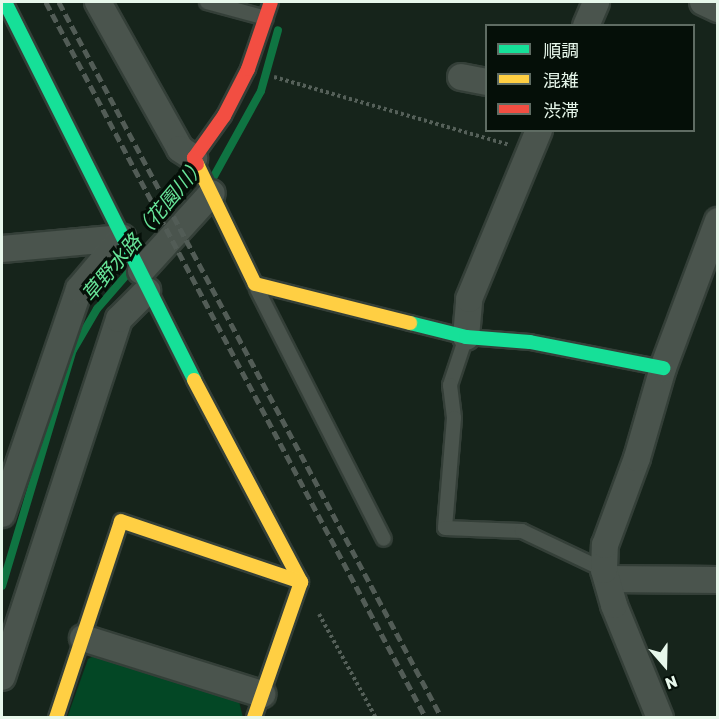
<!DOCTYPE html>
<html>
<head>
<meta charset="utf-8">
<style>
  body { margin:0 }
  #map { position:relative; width:719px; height:719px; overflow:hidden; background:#16241b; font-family:Rubik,"Noto Sans JP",sans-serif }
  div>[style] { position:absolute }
  .green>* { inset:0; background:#034725 }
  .stream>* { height:8px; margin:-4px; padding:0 4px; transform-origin:4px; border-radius:4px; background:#0f7442 }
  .path>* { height:4px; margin-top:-2px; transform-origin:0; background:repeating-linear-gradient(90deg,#556059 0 3px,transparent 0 6px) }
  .roads { filter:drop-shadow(2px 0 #343f38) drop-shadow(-2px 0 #343f38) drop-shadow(0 2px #343f38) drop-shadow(0 -2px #343f38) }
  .lane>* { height:14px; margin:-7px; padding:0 7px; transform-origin:7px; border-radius:7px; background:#4a544d }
  .street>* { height:26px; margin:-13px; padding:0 13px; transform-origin:13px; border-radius:13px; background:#4a544d }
  .fast>* { height:14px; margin:-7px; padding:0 7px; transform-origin:7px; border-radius:7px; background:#16e098 }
  .slow>* { height:14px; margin:-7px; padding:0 7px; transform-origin:7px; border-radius:7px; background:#ffcf43 }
  .jam>* { height:14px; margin:-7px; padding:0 7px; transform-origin:7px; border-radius:7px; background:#f24e42 }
  .rail>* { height:4.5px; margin-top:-2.25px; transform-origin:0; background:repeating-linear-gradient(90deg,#525c56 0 9px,transparent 0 13.5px) }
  span { translate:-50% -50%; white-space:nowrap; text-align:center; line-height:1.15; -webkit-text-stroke:6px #050f08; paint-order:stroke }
  .water-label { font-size:20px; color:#67e398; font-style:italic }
  .frame { position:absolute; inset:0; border:3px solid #e7f7eb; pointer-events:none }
  .legend { position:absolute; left:485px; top:24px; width:210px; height:108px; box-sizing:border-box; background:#050f08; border:2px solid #5f6c63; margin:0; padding:8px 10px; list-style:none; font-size:18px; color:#e7f7eb }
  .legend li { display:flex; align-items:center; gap:12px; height:30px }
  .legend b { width:30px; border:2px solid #5f6c63 }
  .north { position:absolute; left:635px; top:635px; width:60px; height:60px; -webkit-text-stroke:4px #050f08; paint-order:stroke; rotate:160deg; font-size:16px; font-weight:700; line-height:24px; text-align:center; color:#e7f7eb }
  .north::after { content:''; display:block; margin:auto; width:21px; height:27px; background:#e7f7eb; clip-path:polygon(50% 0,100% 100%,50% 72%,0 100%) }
</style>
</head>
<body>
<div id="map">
  <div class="green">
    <i style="clip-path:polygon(99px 653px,238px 697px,243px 718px,67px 718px,88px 659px)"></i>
  </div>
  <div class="stream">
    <i style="left:213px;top:178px;width:99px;rotate:-61.1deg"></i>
    <i style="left:261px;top:91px;width:63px;rotate:-74.4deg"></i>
    <i style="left:2px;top:586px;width:246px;rotate:-73.3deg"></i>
    <i style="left:73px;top:350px;width:48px;rotate:-59.7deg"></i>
    <i style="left:97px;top:309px;width:49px;rotate:-49.1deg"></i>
  </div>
  <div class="path">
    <i style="left:274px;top:77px;width:245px;rotate:16.1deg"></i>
    <i style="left:319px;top:614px;width:119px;rotate:61.3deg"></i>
  </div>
  <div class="roads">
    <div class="lane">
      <i style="left:207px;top:2px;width:61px;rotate:15.2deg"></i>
      <i style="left:257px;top:289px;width:280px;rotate:63.1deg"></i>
      <i style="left:466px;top:337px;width:51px;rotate:108.4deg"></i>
      <i style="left:450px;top:385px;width:33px;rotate:83deg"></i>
      <i style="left:454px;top:418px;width:110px;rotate:94.7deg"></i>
      <i style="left:445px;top:528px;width:77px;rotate:2.2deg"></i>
      <i style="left:522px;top:531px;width:91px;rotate:25.4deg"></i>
    </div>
    <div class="street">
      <i style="left:98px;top:2px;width:168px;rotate:60.8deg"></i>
      <i style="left:180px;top:149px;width:17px;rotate:33deg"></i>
      <i style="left:703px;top:2px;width:17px;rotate:25deg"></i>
      <i style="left:586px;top:26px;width:26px;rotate:-67deg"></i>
      <i style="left:461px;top:77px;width:25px;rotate:11deg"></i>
      <i style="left:2px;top:249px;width:121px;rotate:-5.2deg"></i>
      <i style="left:141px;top:271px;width:105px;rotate:-47.7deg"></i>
      <i style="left:466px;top:337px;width:38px;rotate:-85deg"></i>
      <i style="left:469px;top:299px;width:183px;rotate:-67.5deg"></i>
      <i style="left:2px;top:514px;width:238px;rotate:-71.1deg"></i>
      <i style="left:79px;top:289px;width:67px;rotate:-49.9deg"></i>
      <i style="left:607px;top:579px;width:111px;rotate:0.5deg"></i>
      <i style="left:83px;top:638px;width:188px;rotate:17.4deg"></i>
      <i style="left:2px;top:677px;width:377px;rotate:-71.9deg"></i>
      <i style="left:119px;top:319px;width:40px;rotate:-45deg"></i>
      <i style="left:660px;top:718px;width:122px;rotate:-112.2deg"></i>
      <i style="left:614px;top:605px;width:36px;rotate:-106deg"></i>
      <i style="left:604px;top:570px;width:25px;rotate:-88deg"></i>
      <i style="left:605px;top:545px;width:93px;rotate:-69.8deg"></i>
      <i style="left:637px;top:458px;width:94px;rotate:-73.9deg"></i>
      <i style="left:663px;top:368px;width:157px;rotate:-69.5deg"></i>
    </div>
    <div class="fast">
      <i style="left:5px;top:2px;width:423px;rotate:63.4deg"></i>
      <i style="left:410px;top:323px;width:58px;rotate:14deg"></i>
      <i style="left:466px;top:337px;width:64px;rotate:4.5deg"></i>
      <i style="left:530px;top:342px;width:136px;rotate:11.1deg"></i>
    </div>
    <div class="slow">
      <i style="left:197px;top:164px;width:133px;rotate:64.2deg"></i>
      <i style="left:255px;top:284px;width:160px;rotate:14.1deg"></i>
      <i style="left:194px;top:380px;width:229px;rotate:62.1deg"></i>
      <i style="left:301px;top:582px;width:144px;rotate:109.1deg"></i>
      <i style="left:56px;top:718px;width:207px;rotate:-71.7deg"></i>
      <i style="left:121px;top:521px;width:190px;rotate:18.7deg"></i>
    </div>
    <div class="jam">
      <i style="left:197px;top:164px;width:7px;rotate:-117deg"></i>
      <i style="left:194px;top:158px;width:52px;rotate:-54.5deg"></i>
      <i style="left:224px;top:116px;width:53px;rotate:-62.9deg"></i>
      <i style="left:248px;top:69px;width:71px;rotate:-71.1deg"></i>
    </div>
  </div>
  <div class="rail">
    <i style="left:46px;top:2px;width:811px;rotate:62.04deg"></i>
    <i style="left:59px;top:2px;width:812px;rotate:61.86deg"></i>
  </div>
  <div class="water-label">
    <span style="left:144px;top:230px;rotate:-50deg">草野水路（花園川）</span>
  </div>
  <div class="frame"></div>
  <ul class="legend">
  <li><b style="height:8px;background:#16e098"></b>順調</li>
  <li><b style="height:8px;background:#ffcf43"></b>混雑</li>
  <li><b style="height:8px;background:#f24e42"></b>渋滞</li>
  </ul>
  <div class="north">N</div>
</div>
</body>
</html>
